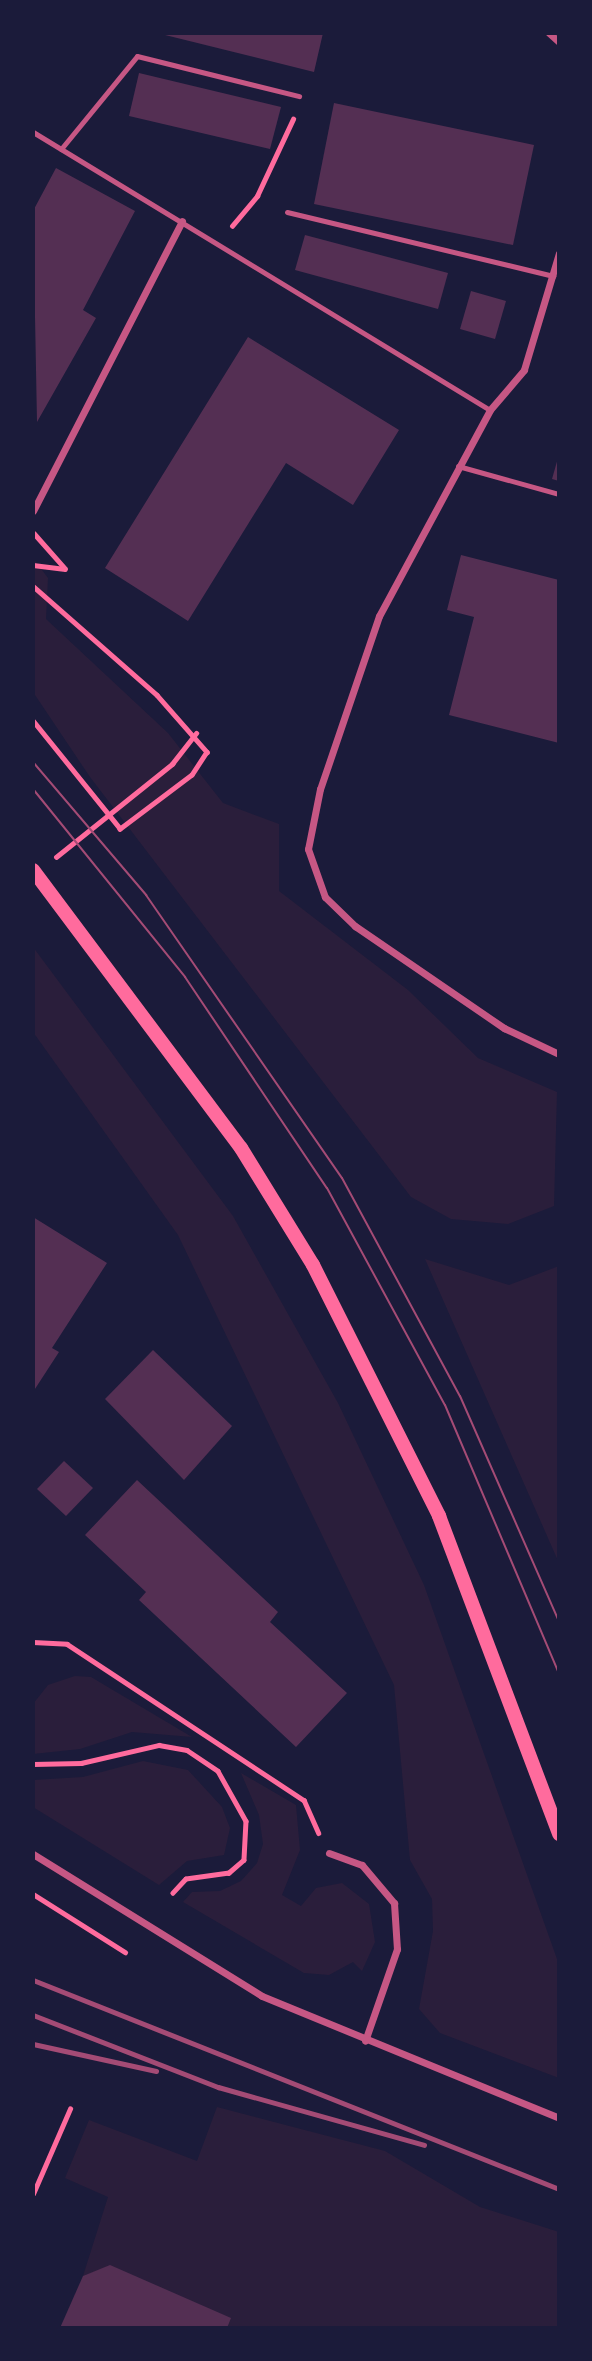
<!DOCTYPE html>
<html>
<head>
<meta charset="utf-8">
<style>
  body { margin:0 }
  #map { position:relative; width:592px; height:2361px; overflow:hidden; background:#1b1b3a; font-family:"Roboto Condensed",sans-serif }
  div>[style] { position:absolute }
  .green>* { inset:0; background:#2a1e3b }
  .building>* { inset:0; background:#542f53 }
  .path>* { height:4.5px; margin:-2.25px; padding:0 2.25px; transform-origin:2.25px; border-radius:2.25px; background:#ff6b9d }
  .service>* { height:5px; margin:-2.5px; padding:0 2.5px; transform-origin:2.5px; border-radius:2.5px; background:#c65784 }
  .minor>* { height:7px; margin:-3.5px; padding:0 3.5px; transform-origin:3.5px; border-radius:3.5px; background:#c65784 }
  .secondary>* { height:14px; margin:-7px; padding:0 7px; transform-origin:7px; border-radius:7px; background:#ff6b9d }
  .tram>* { height:2px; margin:-1px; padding:0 1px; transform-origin:1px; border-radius:1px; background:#a44b75 }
  .rail>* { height:5px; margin:-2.5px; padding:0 2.5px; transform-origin:2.5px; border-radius:2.5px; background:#a44b75 }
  span { translate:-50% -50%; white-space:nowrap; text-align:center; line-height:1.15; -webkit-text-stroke:7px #1b1b3a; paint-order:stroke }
  .frame { position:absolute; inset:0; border:35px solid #1b1b3a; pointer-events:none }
</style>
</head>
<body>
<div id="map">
  <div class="green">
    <i style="clip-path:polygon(33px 558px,48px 578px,46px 619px,168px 733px,223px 803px,279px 824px,279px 891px,408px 990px,478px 1058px,557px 1092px,554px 1206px,508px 1224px,451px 1219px,411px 1197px,90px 777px,33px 692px)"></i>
    <i style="clip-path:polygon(33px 947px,233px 1216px,338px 1403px,424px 1585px,557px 1959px,559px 2078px,440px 2033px,419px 2009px,433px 1931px,432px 1899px,410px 1860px,394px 1685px,178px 1235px,33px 1032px)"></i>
    <i style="clip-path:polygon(425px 1259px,509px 1285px,559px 1266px,559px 1563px)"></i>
    <i style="clip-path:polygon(75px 1676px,91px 1677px,192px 1737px,132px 1732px,80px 1749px,33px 1754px,33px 1704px,48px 1685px)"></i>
    <i style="clip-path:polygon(143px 1761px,188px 1770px,222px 1807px,230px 1828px,224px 1855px,187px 1861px,159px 1885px,33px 1807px,33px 1780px,83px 1777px)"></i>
    <i style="clip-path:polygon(241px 1773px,296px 1805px,300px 1850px,282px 1895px,301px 1906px,316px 1888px,342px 1883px,369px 1904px,375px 1942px,362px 1971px,353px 1962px,329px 1975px,304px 1973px,183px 1902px,192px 1892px,220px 1891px,241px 1881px,257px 1863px,263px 1844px,259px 1815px)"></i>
    <i style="clip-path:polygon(217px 2107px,385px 2151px,480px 2207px,559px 2232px,559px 2328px,227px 2328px,110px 2266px,83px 2276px,108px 2197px,65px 2178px,89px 2120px,197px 2161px)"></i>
  </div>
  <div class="building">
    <i style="clip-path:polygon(157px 33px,323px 33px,314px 72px)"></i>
    <i style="clip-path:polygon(139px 73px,281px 107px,270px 149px,129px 116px)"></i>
    <i style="clip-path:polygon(334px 103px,534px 145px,513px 245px,314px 204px)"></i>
    <i style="clip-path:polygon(56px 168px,135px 211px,83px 310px,96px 318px,37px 422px,33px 211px)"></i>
    <i style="clip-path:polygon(305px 235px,448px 273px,438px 309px,295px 270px)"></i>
    <i style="clip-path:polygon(471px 291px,506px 301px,495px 339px,460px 329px)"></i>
    <i style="clip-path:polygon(248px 337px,399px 430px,353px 505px,286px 463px,188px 621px,105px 568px)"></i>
    <i style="clip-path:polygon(558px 458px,559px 459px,559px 481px,552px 479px)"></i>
    <i style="clip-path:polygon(461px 555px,559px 580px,559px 743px,449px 715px,474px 617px,447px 610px)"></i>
    <i style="clip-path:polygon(33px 1217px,107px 1263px,52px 1348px,59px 1352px,33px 1392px)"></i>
    <i style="clip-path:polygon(153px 1350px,232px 1426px,184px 1480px,105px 1399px)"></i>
    <i style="clip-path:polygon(64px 1461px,93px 1488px,66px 1516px,37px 1489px)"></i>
    <i style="clip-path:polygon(137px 1480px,278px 1612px,270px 1622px,347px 1693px,296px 1747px,139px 1600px,146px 1592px,85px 1535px)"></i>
    <i style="clip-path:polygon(110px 2265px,231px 2318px,227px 2328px,60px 2328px,83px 2276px)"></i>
  </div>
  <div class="path">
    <i style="left:232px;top:226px;width:39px;rotate:-50deg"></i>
    <i style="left:257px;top:196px;width:85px;rotate:-64.9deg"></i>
    <i style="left:33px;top:565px;width:32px;rotate:7deg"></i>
    <i style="left:65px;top:569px;width:47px;rotate:-131.5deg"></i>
    <i style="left:33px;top:586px;width:165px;rotate:41.3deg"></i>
    <i style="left:157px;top:695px;width:76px;rotate:48.7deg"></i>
    <i style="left:207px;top:752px;width:27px;rotate:123deg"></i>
    <i style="left:192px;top:775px;width:90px;rotate:143.1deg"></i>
    <i style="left:120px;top:829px;width:139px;rotate:-128.9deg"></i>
    <i style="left:56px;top:857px;width:149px;rotate:-38.7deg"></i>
    <i style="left:172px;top:764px;width:39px;rotate:-52deg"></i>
    <i style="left:33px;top:1642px;width:34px;rotate:3deg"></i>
    <i style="left:67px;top:1644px;width:284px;rotate:33.4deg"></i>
    <i style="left:304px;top:1800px;width:36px;rotate:66deg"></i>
    <i style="left:33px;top:1764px;width:48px;rotate:-1.2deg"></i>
    <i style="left:81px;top:1763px;width:80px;rotate:-13deg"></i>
    <i style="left:159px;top:1745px;width:28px;rotate:10deg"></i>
    <i style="left:187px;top:1750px;width:37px;rotate:34deg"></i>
    <i style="left:218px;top:1771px;width:57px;rotate:60.8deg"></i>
    <i style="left:246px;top:1821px;width:39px;rotate:93deg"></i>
    <i style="left:244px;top:1860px;width:20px;rotate:139deg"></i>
    <i style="left:229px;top:1873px;width:43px;rotate:172.1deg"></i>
    <i style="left:186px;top:1879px;width:19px;rotate:133deg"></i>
    <i style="left:33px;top:1894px;width:109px;rotate:32.2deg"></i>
    <i style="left:33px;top:2194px;width:93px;rotate:-66.5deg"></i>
  </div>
  <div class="service">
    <i style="left:33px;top:132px;width:535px;rotate:31.31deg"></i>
    <i style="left:61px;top:149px;width:120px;rotate:-50.7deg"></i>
    <i style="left:137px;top:56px;width:167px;rotate:13.9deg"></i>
    <i style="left:287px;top:212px;width:274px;rotate:13.5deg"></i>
    <i style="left:458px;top:466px;width:105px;rotate:15.5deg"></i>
  </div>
  <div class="minor">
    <i style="left:549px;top:33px;width:13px;rotate:42deg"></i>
    <i style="left:559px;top:253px;width:122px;rotate:106.7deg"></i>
    <i style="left:524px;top:370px;width:52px;rotate:130.4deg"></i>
    <i style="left:490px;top:410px;width:234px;rotate:118.3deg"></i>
    <i style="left:379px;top:616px;width:183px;rotate:108.8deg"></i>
    <i style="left:320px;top:789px;width:61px;rotate:101.3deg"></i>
    <i style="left:308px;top:849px;width:51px;rotate:70.5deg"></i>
    <i style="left:325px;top:897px;width:42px;rotate:44deg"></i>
    <i style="left:355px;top:926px;width:181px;rotate:34.4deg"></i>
    <i style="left:504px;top:1028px;width:61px;rotate:25.3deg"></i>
    <i style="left:33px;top:511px;width:326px;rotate:-62.8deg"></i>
    <i style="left:329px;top:1853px;width:35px;rotate:20deg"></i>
    <i style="left:362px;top:1865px;width:50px;rotate:49.9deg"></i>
    <i style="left:394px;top:1903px;width:46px;rotate:86.3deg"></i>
    <i style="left:397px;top:1949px;width:97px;rotate:109.2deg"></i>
    <i style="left:33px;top:1854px;width:269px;rotate:31.8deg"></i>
    <i style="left:262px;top:1996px;width:321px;rotate:22.3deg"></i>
  </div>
  <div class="secondary">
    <i style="left:33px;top:870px;width:347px;rotate:53.2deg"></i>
    <i style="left:241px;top:1148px;width:137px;rotate:58.4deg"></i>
    <i style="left:313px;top:1265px;width:281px;rotate:63.3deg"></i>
    <i style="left:439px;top:1516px;width:340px;rotate:69.3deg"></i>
  </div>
  <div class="tram">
    <i style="left:33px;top:762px;width:175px;rotate:49.6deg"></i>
    <i style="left:146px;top:895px;width:344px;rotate:55.3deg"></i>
    <i style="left:342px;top:1178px;width:248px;rotate:61.6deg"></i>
    <i style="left:460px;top:1396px;width:247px;rotate:66.3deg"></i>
    <i style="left:33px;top:789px;width:242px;rotate:51deg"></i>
    <i style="left:185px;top:977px;width:254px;rotate:56.1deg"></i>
    <i style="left:327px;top:1188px;width:247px;rotate:61.5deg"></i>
    <i style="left:445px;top:1405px;width:291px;rotate:67deg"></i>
  </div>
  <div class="rail">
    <i style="left:33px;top:1980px;width:566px;rotate:21.67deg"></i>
    <i style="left:33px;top:2015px;width:199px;rotate:21.3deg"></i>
    <i style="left:218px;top:2087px;width:214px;rotate:15.7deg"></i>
    <i style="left:33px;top:2044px;width:126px;rotate:12.4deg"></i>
  </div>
  <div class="frame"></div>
</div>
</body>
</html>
